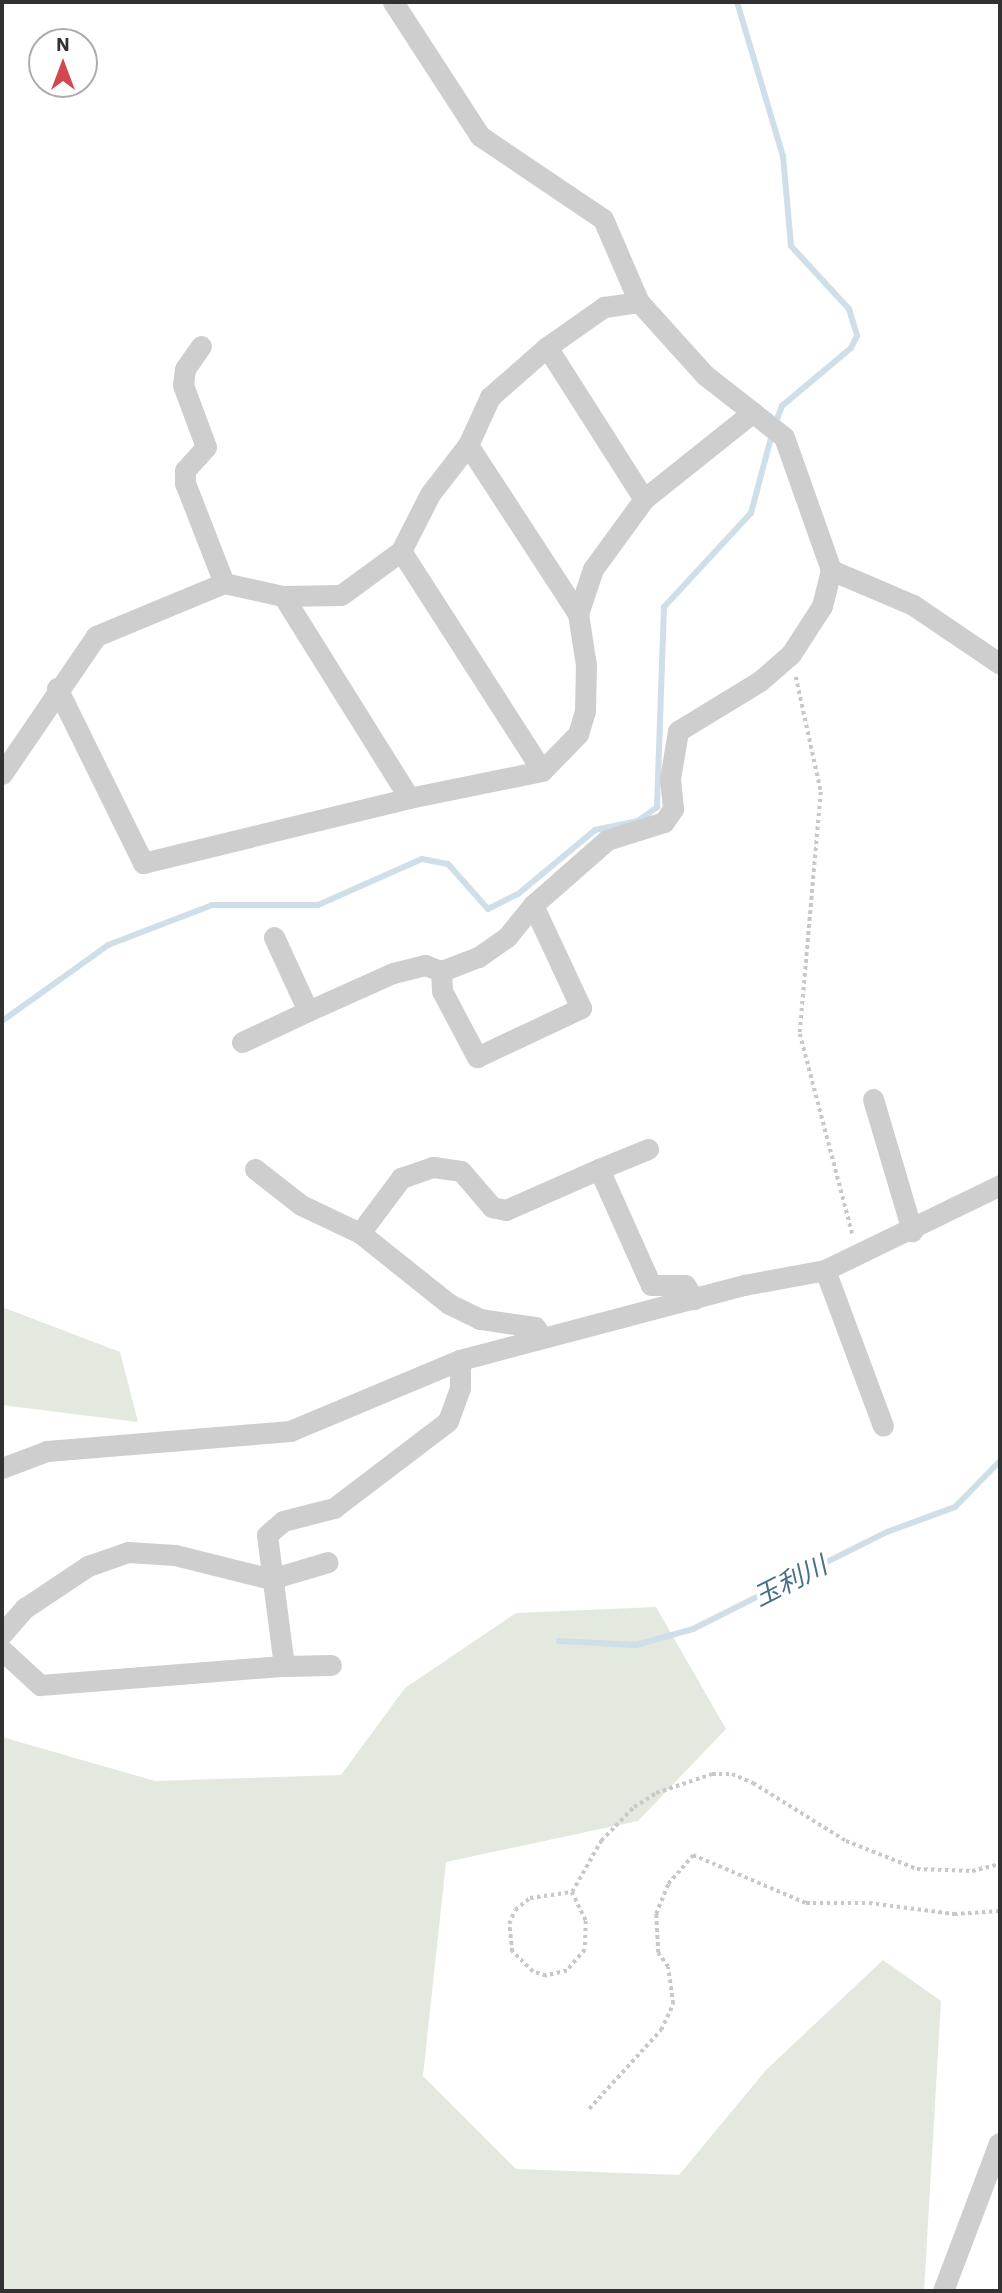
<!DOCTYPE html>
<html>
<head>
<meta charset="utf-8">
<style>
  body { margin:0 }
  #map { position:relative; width:1002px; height:2293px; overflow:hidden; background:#fff; font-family:"IBM Plex Sans","Noto Sans JP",sans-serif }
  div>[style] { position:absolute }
  .green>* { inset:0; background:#e3e9de }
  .stream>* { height:6px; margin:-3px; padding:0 3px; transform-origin:3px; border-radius:3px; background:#cfdfe9 }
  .path>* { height:3.5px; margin-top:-1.75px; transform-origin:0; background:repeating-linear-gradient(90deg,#c8c8c8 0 3.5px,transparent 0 7px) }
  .street>* { height:21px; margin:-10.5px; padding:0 10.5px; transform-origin:10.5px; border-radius:10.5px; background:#cecece }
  span { translate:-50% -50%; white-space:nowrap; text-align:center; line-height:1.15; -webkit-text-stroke:7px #fff; paint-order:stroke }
  .water-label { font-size:26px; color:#476f8a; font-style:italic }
  .frame { position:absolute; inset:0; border:4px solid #313131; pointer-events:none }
  .north { position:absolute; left:28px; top:28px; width:70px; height:70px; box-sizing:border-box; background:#fff; border:2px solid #adadad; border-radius:50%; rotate:0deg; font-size:19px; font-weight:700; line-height:28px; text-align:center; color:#313131 }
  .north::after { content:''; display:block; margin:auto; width:24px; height:32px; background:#d24850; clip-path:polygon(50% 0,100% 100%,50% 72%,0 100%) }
</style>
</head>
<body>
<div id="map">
  <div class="green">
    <i style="clip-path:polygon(2px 1307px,120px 1352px,138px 1422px,2px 1405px)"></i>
    <i style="clip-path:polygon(656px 1607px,726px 1729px,638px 1821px,446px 1862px,423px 2076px,516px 2169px,679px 2175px,766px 2070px,883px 1960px,941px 2001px,924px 2291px,2px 2291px,2px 1737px,155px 1781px,341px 1775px,405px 1688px,516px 1613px)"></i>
  </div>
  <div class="stream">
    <i style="left:737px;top:2px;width:161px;rotate:73.4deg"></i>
    <i style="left:783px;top:156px;width:90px;rotate:84.9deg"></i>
    <i style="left:791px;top:246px;width:86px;rotate:47.4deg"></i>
    <i style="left:849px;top:309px;width:28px;rotate:73deg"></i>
    <i style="left:857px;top:336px;width:13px;rotate:117deg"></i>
    <i style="left:851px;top:348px;width:90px;rotate:140deg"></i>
    <i style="left:782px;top:406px;width:19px;rotate:111deg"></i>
    <i style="left:2px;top:1021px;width:130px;rotate:-35.6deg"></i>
    <i style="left:108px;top:945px;width:111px;rotate:-21deg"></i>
    <i style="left:212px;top:905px;width:106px"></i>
    <i style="left:318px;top:905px;width:114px;rotate:-23.9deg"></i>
    <i style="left:422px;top:859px;width:26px;rotate:11deg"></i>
    <i style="left:448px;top:864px;width:60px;rotate:48.4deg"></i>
    <i style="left:488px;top:909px;width:34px;rotate:-27deg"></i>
    <i style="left:518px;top:894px;width:100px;rotate:-39.7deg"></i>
    <i style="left:595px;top:830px;width:44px;rotate:-11.8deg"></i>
    <i style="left:638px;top:821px;width:24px;rotate:-36deg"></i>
    <i style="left:657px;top:807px;width:200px;rotate:-88deg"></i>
    <i style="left:664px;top:607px;width:128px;rotate:-47.2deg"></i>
    <i style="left:751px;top:513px;width:82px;rotate:-75.1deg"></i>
    <i style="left:559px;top:1641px;width:77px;rotate:3deg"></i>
    <i style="left:636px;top:1645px;width:59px;rotate:-15.7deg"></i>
    <i style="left:693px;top:1629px;width:217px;rotate:-26.6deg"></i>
    <i style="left:887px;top:1532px;width:72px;rotate:-20.2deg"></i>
    <i style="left:955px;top:1507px;width:64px;rotate:-45.6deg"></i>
  </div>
  <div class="path">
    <i style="left:796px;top:677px;width:118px;rotate:77.7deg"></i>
    <i style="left:821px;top:792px;width:243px;rotate:95deg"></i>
    <i style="left:800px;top:1034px;width:209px;rotate:75.3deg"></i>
    <i style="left:572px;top:1892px;width:59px;rotate:-60.4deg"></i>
    <i style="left:601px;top:1841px;width:47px;rotate:-45.9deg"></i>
    <i style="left:634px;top:1807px;width:26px;rotate:-32deg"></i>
    <i style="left:656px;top:1793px;width:59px;rotate:-18.7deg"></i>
    <i style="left:712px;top:1774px;width:20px"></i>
    <i style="left:732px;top:1774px;width:23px;rotate:23deg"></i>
    <i style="left:753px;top:1783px;width:110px;rotate:31.9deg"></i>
    <i style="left:846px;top:1841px;width:76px;rotate:21.5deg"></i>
    <i style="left:917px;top:1869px;width:55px;rotate:2.1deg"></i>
    <i style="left:972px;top:1871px;width:29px;rotate:-14deg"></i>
    <i style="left:572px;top:1892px;width:32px;rotate:64deg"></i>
    <i style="left:586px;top:1921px;width:29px;rotate:92deg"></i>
    <i style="left:585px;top:1950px;width:28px;rotate:131deg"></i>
    <i style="left:567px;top:1971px;width:22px;rotate:167deg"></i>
    <i style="left:546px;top:1976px;width:14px;rotate:-163deg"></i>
    <i style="left:533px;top:1972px;width:29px;rotate:-136deg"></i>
    <i style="left:512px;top:1952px;width:28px;rotate:-96deg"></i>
    <i style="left:509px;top:1924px;width:15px;rotate:-67deg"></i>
    <i style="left:515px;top:1910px;width:19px;rotate:-39deg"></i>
    <i style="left:530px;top:1898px;width:42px;rotate:-8.1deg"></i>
    <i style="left:589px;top:2109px;width:107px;rotate:-47.7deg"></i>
    <i style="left:661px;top:2030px;width:29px;rotate:-65deg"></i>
    <i style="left:673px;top:2004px;width:37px;rotate:-98deg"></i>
    <i style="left:668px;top:1967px;width:17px;rotate:-126deg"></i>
    <i style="left:658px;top:1953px;width:39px;rotate:-93deg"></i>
    <i style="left:656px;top:1914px;width:32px;rotate:-68deg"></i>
    <i style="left:668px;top:1884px;width:38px;rotate:-49deg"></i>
    <i style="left:693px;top:1855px;width:123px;rotate:23deg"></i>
    <i style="left:806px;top:1903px;width:63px"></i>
    <i style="left:869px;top:1903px;width:86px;rotate:7.4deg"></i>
    <i style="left:954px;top:1914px;width:46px;rotate:-3.7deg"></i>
  </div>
  <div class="street">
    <i style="left:393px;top:2px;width:160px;rotate:57deg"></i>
    <i style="left:480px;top:136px;width:148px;rotate:34deg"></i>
    <i style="left:603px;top:219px;width:90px;rotate:66.6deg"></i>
    <i style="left:639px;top:302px;width:98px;rotate:47.9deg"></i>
    <i style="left:705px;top:375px;width:100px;rotate:38.1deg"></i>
    <i style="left:784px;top:437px;width:141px;rotate:70.5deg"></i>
    <i style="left:831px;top:570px;width:37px;rotate:104deg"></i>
    <i style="left:822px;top:606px;width:57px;rotate:122.9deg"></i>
    <i style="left:791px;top:654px;width:41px;rotate:138.9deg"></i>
    <i style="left:760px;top:681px;width:96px;rotate:148.6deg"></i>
    <i style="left:678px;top:731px;width:49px;rotate:99.5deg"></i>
    <i style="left:670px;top:779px;width:30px;rotate:84deg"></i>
    <i style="left:673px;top:809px;width:16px;rotate:125deg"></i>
    <i style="left:664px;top:822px;width:60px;rotate:162.5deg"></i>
    <i style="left:607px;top:840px;width:98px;rotate:138.7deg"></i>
    <i style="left:533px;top:905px;width:41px;rotate:129.1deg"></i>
    <i style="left:507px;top:937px;width:35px;rotate:145deg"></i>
    <i style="left:478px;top:957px;width:40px;rotate:159deg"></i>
    <i style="left:441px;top:971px;width:20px;rotate:87deg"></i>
    <i style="left:442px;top:991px;width:75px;rotate:62.1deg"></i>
    <i style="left:477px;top:1057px;width:115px;rotate:-25.2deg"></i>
    <i style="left:581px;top:1008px;width:114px;rotate:-115deg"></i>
    <i style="left:201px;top:346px;width:28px;rotate:125deg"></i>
    <i style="left:185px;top:369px;width:16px;rotate:97deg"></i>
    <i style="left:183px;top:385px;width:66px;rotate:69.6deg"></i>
    <i style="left:206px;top:447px;width:31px;rotate:132deg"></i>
    <i style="left:185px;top:470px;width:13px;rotate:90deg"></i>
    <i style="left:185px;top:483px;width:107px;rotate:68.7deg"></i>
    <i style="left:547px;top:347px;width:180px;rotate:57.5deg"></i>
    <i style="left:468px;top:445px;width:202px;rotate:56.9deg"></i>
    <i style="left:401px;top:551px;width:261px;rotate:57.3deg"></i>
    <i style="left:831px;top:570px;width:89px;rotate:23.1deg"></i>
    <i style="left:913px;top:605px;width:105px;rotate:34.1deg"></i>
    <i style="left:283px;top:596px;width:238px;rotate:58deg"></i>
    <i style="left:409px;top:798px;width:136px;rotate:-11.5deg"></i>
    <i style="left:542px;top:771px;width:52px;rotate:-45.8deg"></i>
    <i style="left:578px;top:734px;width:24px;rotate:-73deg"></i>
    <i style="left:585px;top:711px;width:46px;rotate:-88.8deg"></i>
    <i style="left:586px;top:665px;width:52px;rotate:-98.9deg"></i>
    <i style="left:578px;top:614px;width:47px;rotate:-71.6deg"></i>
    <i style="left:593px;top:569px;width:87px;rotate:-53.9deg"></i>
    <i style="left:644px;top:499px;width:139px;rotate:-38.6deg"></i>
    <i style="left:57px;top:688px;width:195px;rotate:63.8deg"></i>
    <i style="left:143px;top:863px;width:274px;rotate:-13.7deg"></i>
    <i style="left:2px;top:774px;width:167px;rotate:-55.7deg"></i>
    <i style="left:96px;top:636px;width:139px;rotate:-22.5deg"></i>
    <i style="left:224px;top:583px;width:60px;rotate:12.4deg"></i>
    <i style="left:283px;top:596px;width:58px;rotate:-1deg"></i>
    <i style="left:341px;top:595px;width:74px;rotate:-36.3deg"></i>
    <i style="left:401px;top:551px;width:64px;rotate:-63deg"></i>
    <i style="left:430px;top:494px;width:62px;rotate:-52.2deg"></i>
    <i style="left:468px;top:445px;width:53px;rotate:-65.4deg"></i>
    <i style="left:490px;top:397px;width:76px;rotate:-41.3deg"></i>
    <i style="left:547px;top:347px;width:70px;rotate:-35.1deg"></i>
    <i style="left:604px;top:307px;width:35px;rotate:-8deg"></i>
    <i style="left:274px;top:937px;width:81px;rotate:65.3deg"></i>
    <i style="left:308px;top:1011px;width:93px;rotate:-24.1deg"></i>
    <i style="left:393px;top:973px;width:33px;rotate:-14deg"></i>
    <i style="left:425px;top:965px;width:17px;rotate:21deg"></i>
    <i style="left:242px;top:1042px;width:73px;rotate:-25.2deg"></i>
    <i style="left:873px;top:1099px;width:138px;rotate:73.5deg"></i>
    <i style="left:255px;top:1169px;width:58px;rotate:38deg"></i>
    <i style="left:301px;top:1205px;width:65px;rotate:25.4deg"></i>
    <i style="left:599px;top:1169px;width:53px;rotate:-22.2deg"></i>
    <i style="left:825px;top:1270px;width:166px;rotate:69.6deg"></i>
    <i style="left:542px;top:1337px;width:12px;rotate:-125deg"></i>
    <i style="left:535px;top:1327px;width:56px;rotate:-171.7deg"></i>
    <i style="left:480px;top:1319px;width:34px;rotate:-154deg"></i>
    <i style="left:449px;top:1304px;width:114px;rotate:-141.4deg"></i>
    <i style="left:360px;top:1233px;width:69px;rotate:-53.3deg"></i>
    <i style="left:401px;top:1178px;width:34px;rotate:-19deg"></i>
    <i style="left:433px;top:1167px;width:28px;rotate:8deg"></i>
    <i style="left:461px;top:1171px;width:48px;rotate:49.3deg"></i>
    <i style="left:492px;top:1207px;width:14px;rotate:12deg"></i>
    <i style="left:506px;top:1210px;width:102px;rotate:-23.8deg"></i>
    <i style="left:599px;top:1169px;width:127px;rotate:65.9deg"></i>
    <i style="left:651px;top:1285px;width:34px"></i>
    <i style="left:685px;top:1285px;width:17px;rotate:57deg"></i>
    <i style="left:2px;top:1468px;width:48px;rotate:-20.7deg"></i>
    <i style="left:47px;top:1451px;width:244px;rotate:-4.7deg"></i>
    <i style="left:290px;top:1431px;width:184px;rotate:-22.7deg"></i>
    <i style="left:460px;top:1360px;width:294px;rotate:-14.8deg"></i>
    <i style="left:744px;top:1285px;width:82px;rotate:-10.5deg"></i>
    <i style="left:825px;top:1270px;width:195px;rotate:-25.9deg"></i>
    <i style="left:2px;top:1634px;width:35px;rotate:-49deg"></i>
    <i style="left:25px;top:1608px;width:76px;rotate:-33.7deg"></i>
    <i style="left:88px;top:1566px;width:42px;rotate:-19.3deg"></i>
    <i style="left:128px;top:1552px;width:47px;rotate:3.7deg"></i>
    <i style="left:175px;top:1555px;width:99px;rotate:14deg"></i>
    <i style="left:271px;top:1579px;width:59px;rotate:-16.6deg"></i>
    <i style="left:2px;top:1650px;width:52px;rotate:42.6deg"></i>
    <i style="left:40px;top:1685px;width:245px;rotate:-4.5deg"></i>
    <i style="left:284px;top:1666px;width:132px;rotate:-97.4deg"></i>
    <i style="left:267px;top:1535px;width:21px;rotate:-41deg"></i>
    <i style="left:283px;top:1521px;width:53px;rotate:-14.3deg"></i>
    <i style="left:334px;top:1508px;width:143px;rotate:-37.3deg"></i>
    <i style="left:448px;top:1421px;width:35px;rotate:-70deg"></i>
    <i style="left:460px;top:1388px;width:28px;rotate:-90deg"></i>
    <i style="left:284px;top:1666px;width:47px;rotate:-1.2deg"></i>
    <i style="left:943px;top:2291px;width:158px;rotate:-69.3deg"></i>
  </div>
  <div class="water-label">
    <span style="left:790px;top:1581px;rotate:-27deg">玉利川</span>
  </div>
  <div class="frame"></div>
  <div class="north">N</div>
</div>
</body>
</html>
